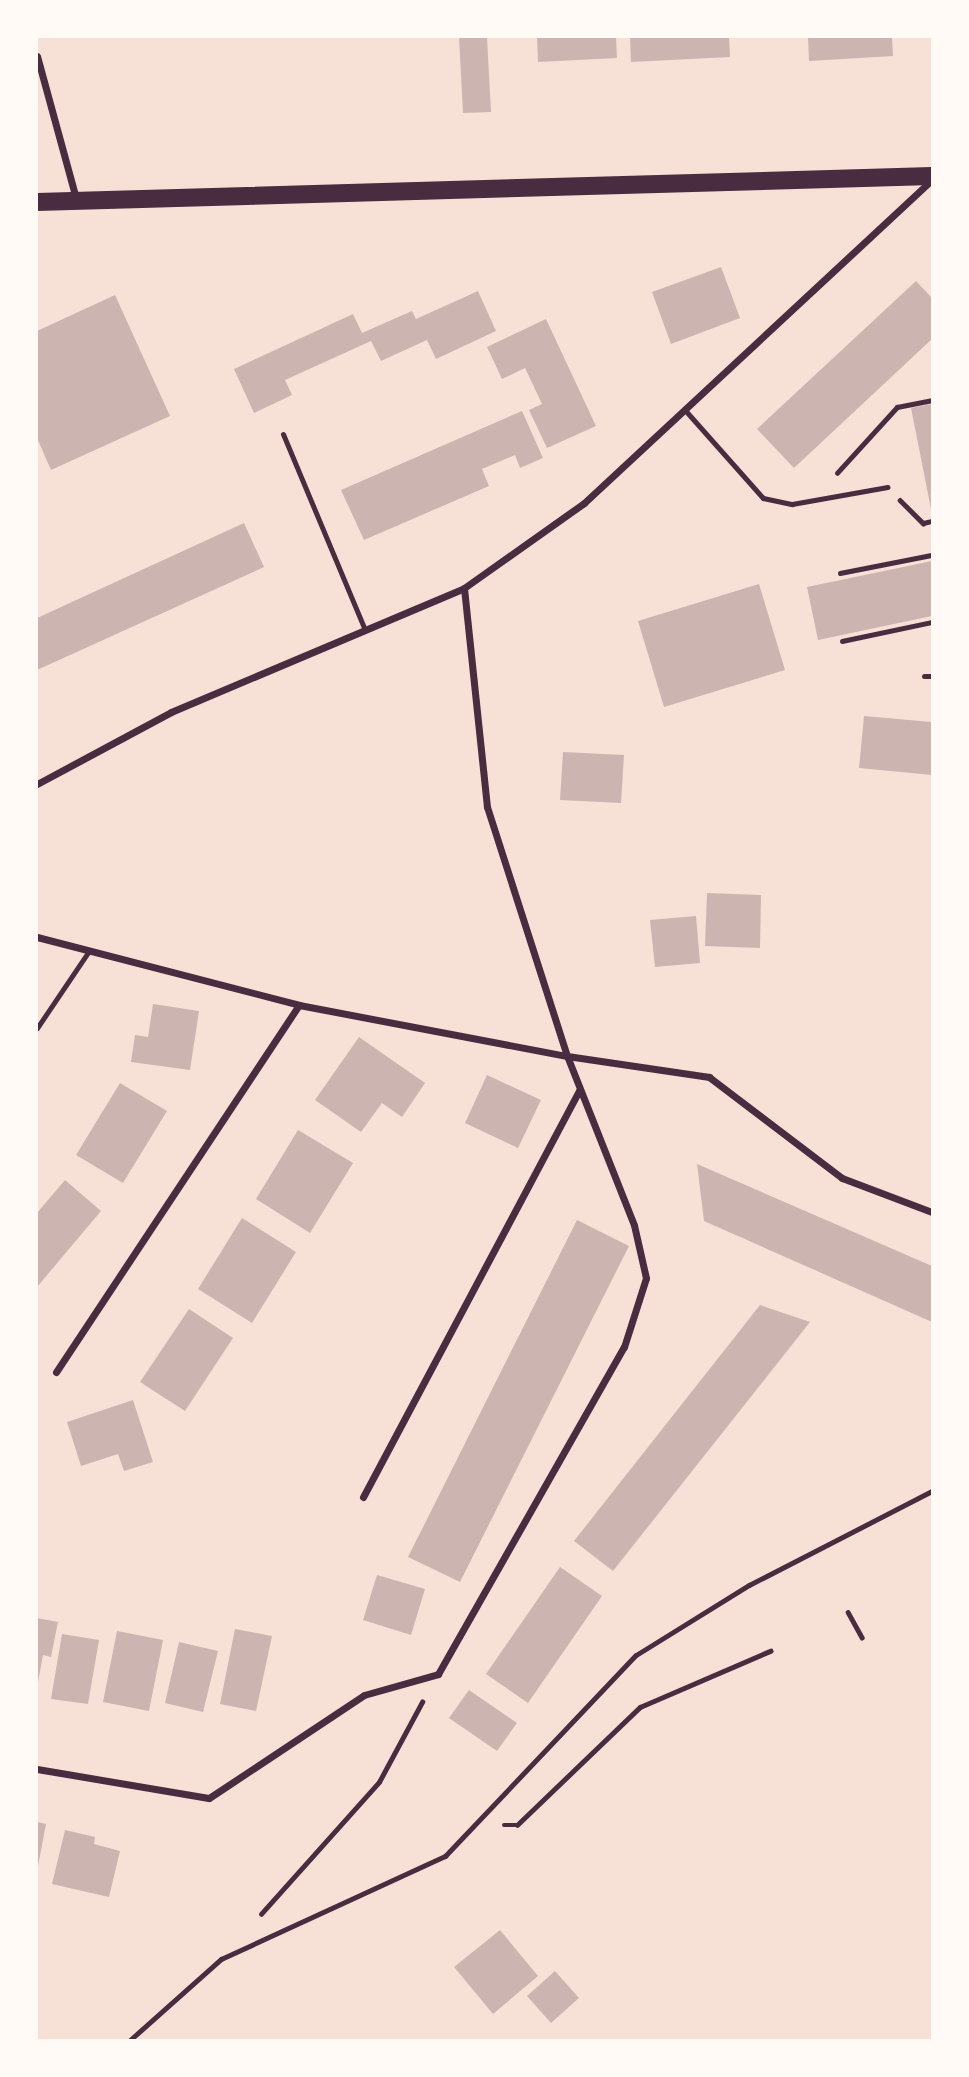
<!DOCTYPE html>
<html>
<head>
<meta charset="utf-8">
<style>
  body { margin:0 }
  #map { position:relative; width:969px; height:2077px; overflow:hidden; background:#f7e1d7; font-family:"Varela Round",sans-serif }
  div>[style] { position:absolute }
  .building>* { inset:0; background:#ccb4b1 }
  .path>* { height:4.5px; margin:-2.25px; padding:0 2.25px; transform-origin:2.25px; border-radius:2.25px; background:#4a2c40 }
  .service>* { height:5px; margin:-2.5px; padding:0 2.5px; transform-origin:2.5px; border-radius:2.5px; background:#4a2c40 }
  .minor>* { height:7px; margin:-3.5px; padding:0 3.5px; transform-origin:3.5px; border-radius:3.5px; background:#4a2c40 }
  .primary>* { height:18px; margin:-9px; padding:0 9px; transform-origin:9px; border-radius:9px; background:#4a2c40 }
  span { translate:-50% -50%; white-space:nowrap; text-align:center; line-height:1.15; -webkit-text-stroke:7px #fffaf5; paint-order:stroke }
  .frame { position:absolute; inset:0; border:38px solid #fffaf5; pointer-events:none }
</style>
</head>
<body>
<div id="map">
  <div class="building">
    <i style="clip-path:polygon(459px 37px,487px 37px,491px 112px,463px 113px)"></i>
    <i style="clip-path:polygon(537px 37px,616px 37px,617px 58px,538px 62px)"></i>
    <i style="clip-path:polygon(630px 37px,729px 37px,730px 57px,631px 62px)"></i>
    <i style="clip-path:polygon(808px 37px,892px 37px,893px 56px,809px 61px)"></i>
    <i style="clip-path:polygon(721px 267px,740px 318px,671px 344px,652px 292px)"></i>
    <i style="clip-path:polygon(916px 281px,932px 298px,932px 339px,794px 468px,757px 429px)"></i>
    <i style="clip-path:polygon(478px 291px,496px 331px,436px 359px,427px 340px,381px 361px,371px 341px,285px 380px,292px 395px,254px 413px,234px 369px,353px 314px,362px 333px,412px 311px,416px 319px)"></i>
    <i style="clip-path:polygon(115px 295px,170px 416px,51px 470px,37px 438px,37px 331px)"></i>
    <i style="clip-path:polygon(546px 319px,596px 426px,547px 448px,529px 410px,542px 404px,525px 368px,502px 379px,487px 347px)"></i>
    <i style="clip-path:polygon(932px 404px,932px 509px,931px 509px,911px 408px)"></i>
    <i style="clip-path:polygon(522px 411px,543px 458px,520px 468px,515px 455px,482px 469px,489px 486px,364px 540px,341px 490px)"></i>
    <i style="clip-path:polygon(244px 523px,264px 567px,37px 670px,37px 618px)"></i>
    <i style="clip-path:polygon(932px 561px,932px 616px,818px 640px,807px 587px)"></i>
    <i style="clip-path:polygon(759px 584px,785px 670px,664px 707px,638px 621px)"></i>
    <i style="clip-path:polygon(864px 716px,932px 722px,932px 775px,859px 768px)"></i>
    <i style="clip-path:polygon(563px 752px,624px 755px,621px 803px,560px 800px)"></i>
    <i style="clip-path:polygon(707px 893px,761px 895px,760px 948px,705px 946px)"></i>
    <i style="clip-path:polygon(696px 916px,700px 963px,655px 967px,650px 920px)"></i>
    <i style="clip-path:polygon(153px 1004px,199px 1011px,190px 1070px,131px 1062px,135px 1035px,148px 1037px)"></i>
    <i style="clip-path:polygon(359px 1037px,425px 1083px,402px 1117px,382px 1103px,361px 1132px,315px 1100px)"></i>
    <i style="clip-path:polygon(487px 1075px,541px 1100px,518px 1148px,465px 1123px)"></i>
    <i style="clip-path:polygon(120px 1083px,167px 1111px,123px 1183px,76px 1155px)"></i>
    <i style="clip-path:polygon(298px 1130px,353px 1163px,310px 1233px,256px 1199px)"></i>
    <i style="clip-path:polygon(697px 1164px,932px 1266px,932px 1322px,704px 1221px)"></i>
    <i style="clip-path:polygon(65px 1180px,101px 1211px,37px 1287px,37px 1213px)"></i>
    <i style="clip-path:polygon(242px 1218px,296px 1252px,252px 1323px,198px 1289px)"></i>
    <i style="clip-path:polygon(577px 1220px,629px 1246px,460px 1582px,408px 1557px)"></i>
    <i style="clip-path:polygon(760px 1305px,810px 1322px,613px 1571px,574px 1541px)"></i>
    <i style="clip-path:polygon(189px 1309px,233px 1338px,185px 1411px,140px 1382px)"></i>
    <i style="clip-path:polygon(133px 1400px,153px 1462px,124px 1471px,118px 1454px,81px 1466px,67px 1422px)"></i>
    <i style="clip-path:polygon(560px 1567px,602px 1596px,528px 1703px,486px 1674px)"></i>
    <i style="clip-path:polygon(377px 1575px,425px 1589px,411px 1635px,363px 1620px)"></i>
    <i style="clip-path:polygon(37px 1618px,58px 1622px,51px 1657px,43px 1655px,38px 1682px)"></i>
    <i style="clip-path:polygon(235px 1629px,272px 1636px,256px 1711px,220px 1704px)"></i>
    <i style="clip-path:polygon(117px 1631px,163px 1640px,149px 1711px,103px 1702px)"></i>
    <i style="clip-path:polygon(62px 1634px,99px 1640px,88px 1704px,51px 1699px)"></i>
    <i style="clip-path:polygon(179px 1642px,218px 1651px,203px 1712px,165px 1703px)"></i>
    <i style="clip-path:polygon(469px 1690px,517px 1723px,497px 1751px,449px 1718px)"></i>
    <i style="clip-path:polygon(37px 1822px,46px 1824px,38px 1866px,37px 1866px)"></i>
    <i style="clip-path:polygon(65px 1830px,95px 1837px,94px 1844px,120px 1851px,109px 1897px,52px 1884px)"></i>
    <i style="clip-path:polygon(500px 1930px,538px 1976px,493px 2014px,454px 1967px)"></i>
    <i style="clip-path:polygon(555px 1971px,579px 1998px,551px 2023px,527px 1996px)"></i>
  </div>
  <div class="path">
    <i style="left:837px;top:473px;width:89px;rotate:-47.7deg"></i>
    <i style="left:897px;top:407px;width:36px;rotate:-11deg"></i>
    <i style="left:900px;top:500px;width:33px;rotate:45deg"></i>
    <i style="left:923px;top:523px;width:9px;rotate:-13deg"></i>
    <i style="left:840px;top:573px;width:94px;rotate:-11.1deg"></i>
    <i style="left:842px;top:641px;width:92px;rotate:-11.9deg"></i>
    <i style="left:848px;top:1612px;width:29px;rotate:61deg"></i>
    <i style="left:504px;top:1825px;width:13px"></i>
    <i style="left:517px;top:1825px;width:170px;rotate:-43.8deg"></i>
    <i style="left:640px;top:1707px;width:142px;rotate:-23.3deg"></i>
    <i style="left:261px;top:1914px;width:177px;rotate:-48.2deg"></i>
    <i style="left:379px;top:1782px;width:91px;rotate:-61.7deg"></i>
  </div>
  <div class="service">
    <i style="left:684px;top:409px;width:119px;rotate:48.4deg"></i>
    <i style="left:763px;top:498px;width:30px;rotate:12deg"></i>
    <i style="left:792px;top:504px;width:97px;rotate:-10.1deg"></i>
    <i style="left:283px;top:434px;width:212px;rotate:67.3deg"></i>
    <i style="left:924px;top:676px;width:8px"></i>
    <i style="left:37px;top:1028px;width:93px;rotate:-56deg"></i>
    <i style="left:130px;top:2040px;width:122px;rotate:-41.7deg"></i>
    <i style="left:221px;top:1959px;width:247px;rotate:-24.7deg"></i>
    <i style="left:445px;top:1856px;width:277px;rotate:-46.5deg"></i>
    <i style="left:636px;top:1655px;width:133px;rotate:-31.8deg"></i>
    <i style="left:749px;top:1585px;width:206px;rotate:-27.2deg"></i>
  </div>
  <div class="minor">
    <i style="left:37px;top:56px;width:148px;rotate:74.7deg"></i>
    <i style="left:37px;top:784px;width:152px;rotate:-28.2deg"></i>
    <i style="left:171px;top:712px;width:318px;rotate:-22.9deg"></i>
    <i style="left:464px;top:588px;width:147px;rotate:-35.3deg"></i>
    <i style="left:584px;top:503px;width:473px;rotate:-42.9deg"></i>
    <i style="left:37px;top:937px;width:271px;rotate:14.5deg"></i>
    <i style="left:299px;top:1005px;width:273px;rotate:10.8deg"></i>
    <i style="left:567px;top:1056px;width:144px;rotate:8.4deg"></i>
    <i style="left:709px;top:1077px;width:167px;rotate:37.2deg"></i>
    <i style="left:842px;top:1178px;width:96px;rotate:20.7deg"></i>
    <i style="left:56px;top:1372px;width:440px;rotate:-56.5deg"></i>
    <i style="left:363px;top:1497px;width:461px;rotate:-62deg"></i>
    <i style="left:37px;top:1769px;width:174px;rotate:9.6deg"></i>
    <i style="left:209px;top:1798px;width:186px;rotate:-33.6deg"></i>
    <i style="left:364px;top:1695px;width:77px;rotate:-15.8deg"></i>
    <i style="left:438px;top:1674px;width:376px;rotate:-60.4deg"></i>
    <i style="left:624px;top:1347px;width:72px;rotate:-72.3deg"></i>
    <i style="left:646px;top:1278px;width:54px;rotate:-102.8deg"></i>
    <i style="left:634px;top:1225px;width:182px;rotate:-111.6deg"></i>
    <i style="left:567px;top:1056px;width:262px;rotate:-107.8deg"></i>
    <i style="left:487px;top:807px;width:220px;rotate:-96deg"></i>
  </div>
  <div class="primary">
    <i style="left:37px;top:202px;width:895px;rotate:-1.66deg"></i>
  </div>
  <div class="frame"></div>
</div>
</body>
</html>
